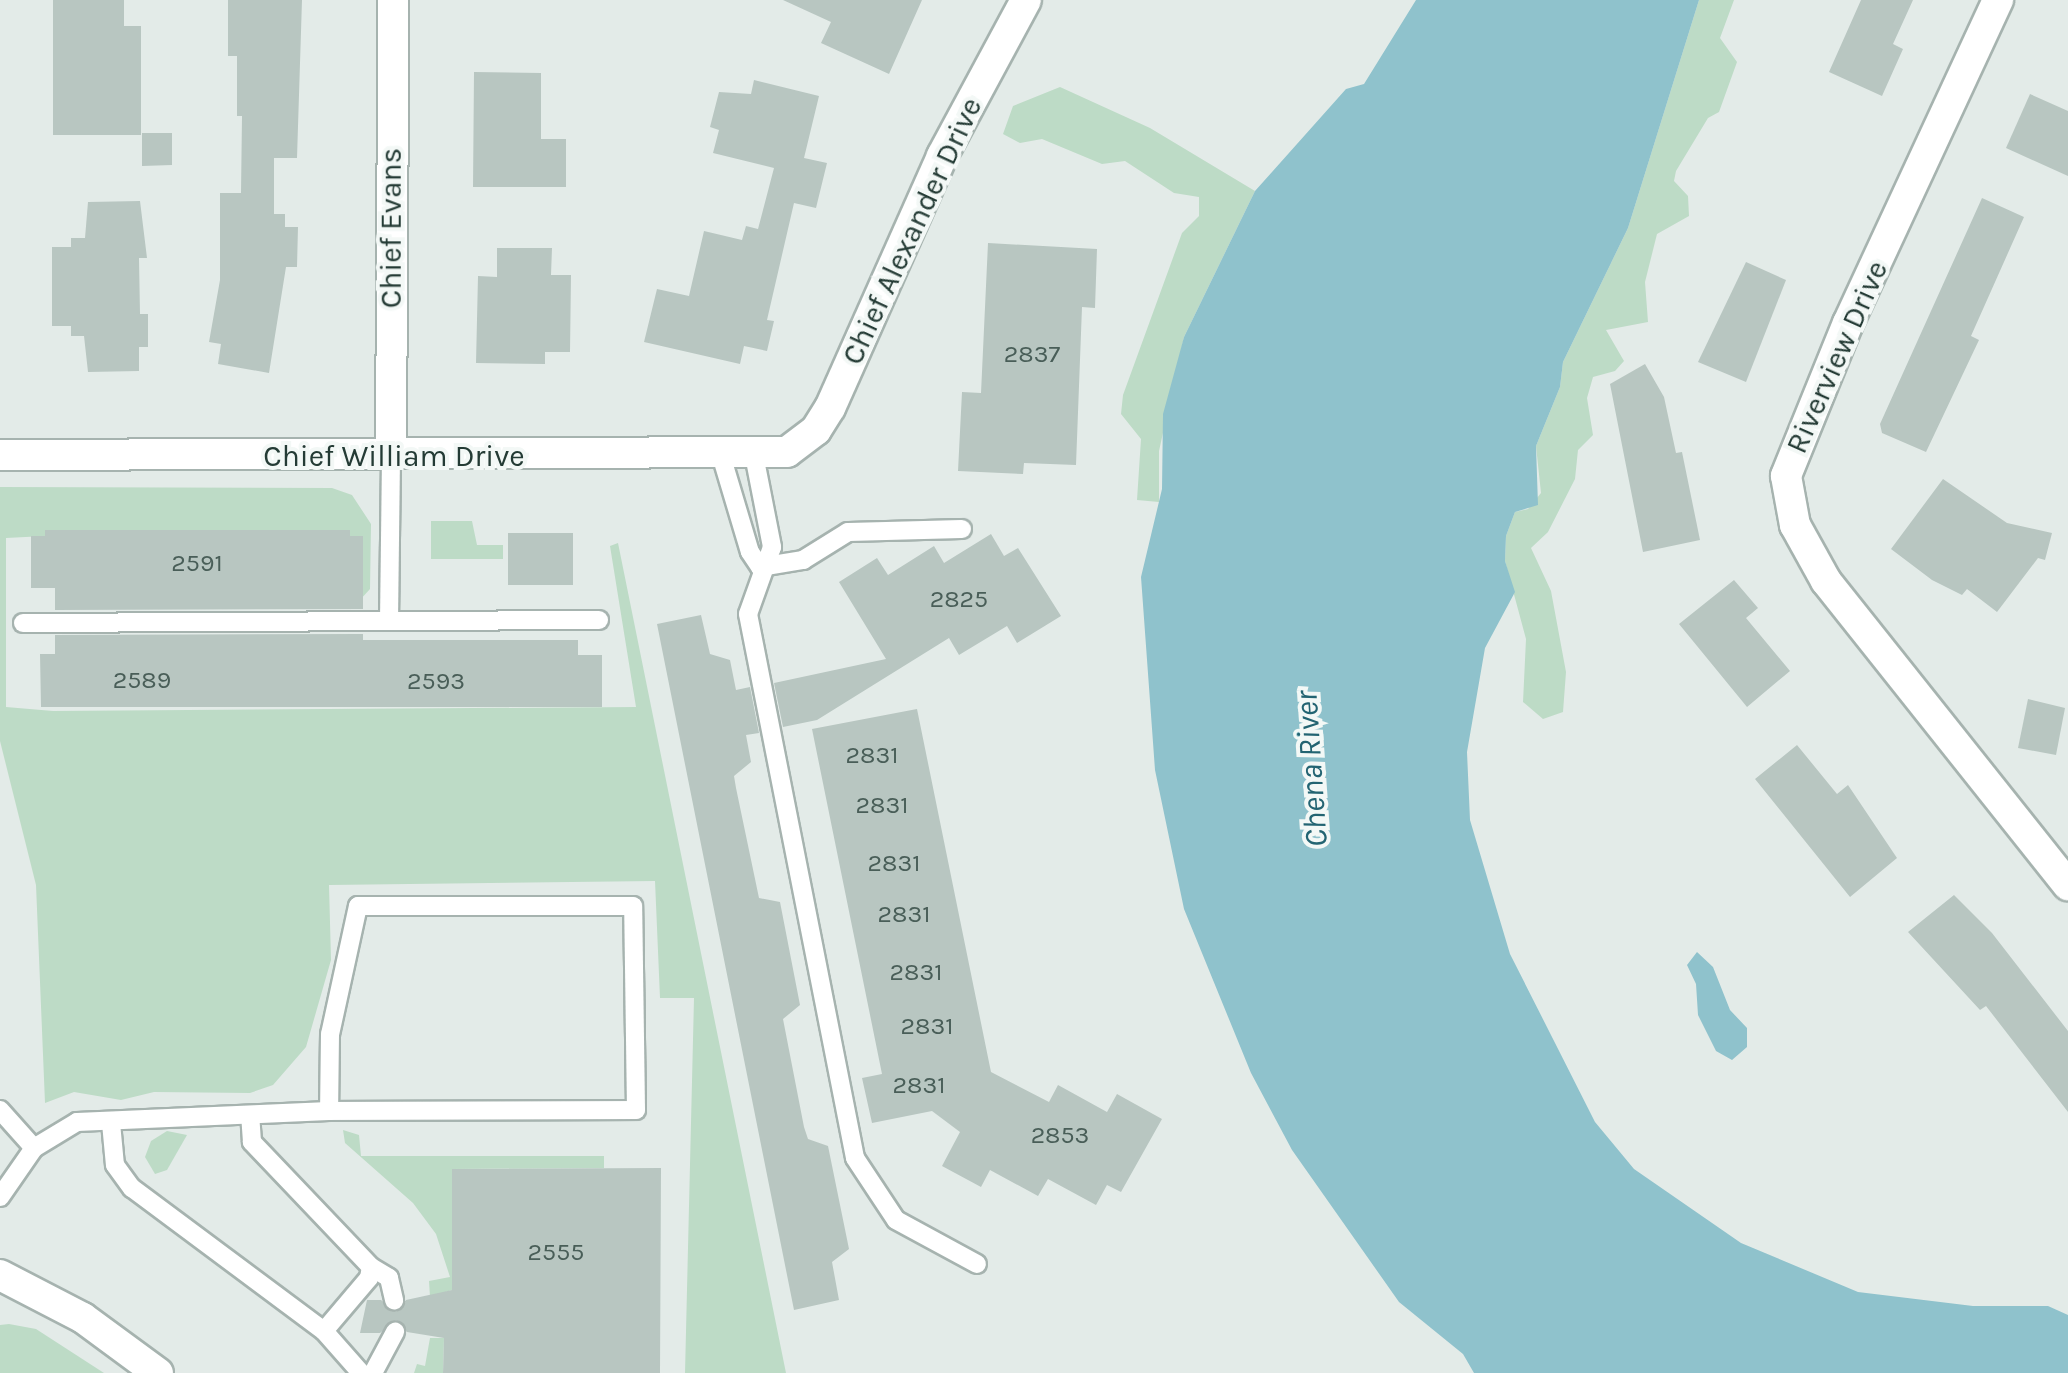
<!DOCTYPE html>
<html>
<head>
<meta charset="utf-8">
<style>
  body { margin:0 }
  #map { position:relative; width:2068px; height:1373px; overflow:hidden; background:#e3ebe8; font-family:Karla,sans-serif }
  div>[style] { position:absolute }
  .green>* { inset:0; background:#bddbc6 }
  .water>* { inset:0; background:#8fc2cc }
  .building>* { inset:0; background:#b8c6c1 }
  .roads { filter:drop-shadow(2px 0 #a6b3af) drop-shadow(-2px 0 #a6b3af) drop-shadow(0 2px #a6b3af) drop-shadow(0 -2px #a6b3af) }
  .lane>* { height:18px; margin:-9px; padding:0 9px; transform-origin:9px; border-radius:9px; background:#fff }
  .street>* { height:30px; margin:-15px; padding:0 15px; transform-origin:15px; border-radius:15px; background:#fff }
  .secondary>* { height:30px; margin:-15px; padding:0 15px; transform-origin:15px; border-radius:15px; background:#fff }
  span { translate:-50% -50%; white-space:nowrap; text-align:center; line-height:1.15; -webkit-text-stroke:8px #f3f8f6; paint-order:stroke }
  .number-label { font-size:25px; color:#495e58 }
  .number-label span { -webkit-text-stroke-width:0 }
  .street-label { font-size:30px; color:#243b35 }
  .water-label { font-size:32px; color:#236472; font-style:italic }
</style>
</head>
<body>
<div id="map">
  <div class="green">
    <i style="clip-path:polygon(1699px 0,1734px 0,1720px 38px,1737px 62px,1719px 112px,1708px 118px,1676px 171px,1674px 181px,1688px 196px,1689px 216px,1657px 234px,1645px 282px,1648px 322px,1606px 330px,1624px 361px,1615px 371px,1593px 377px,1587px 398px,1593px 435px,1578px 450px,1575px 479px,1548px 532px,1531px 548px,1551px 591px,1566px 672px,1563px 712px,1543px 719px,1523px 702px,1526px 639px,1505px 561px,1506px 536px,1515px 512px,1528px 509px,1541px 493px,1536px 446px,1560px 387px,1563px 362px,1628px 228px)"></i>
    <i style="clip-path:polygon(1060px 87px,1150px 128px,1255px 191px,1184px 337px,1159px 451px,1159px 502px,1137px 500px,1141px 439px,1121px 414px,1123px 395px,1182px 233px,1199px 216px,1199px 197px,1174px 193px,1125px 161px,1102px 164px,1042px 139px,1020px 143px,1003px 134px,1013px 106px)"></i>
    <i style="clip-path:polygon(0 487px,332px 488px,352px 495px,371px 524px,370px 589px,359px 601px,349px 530px,45px 530px,45px 536px,6px 538px,6px 707px,53px 711px,636px 707px,610px 546px,618px 543px,786px 1373px,685px 1373px,694px 998px,660px 998px,655px 881px,329px 885px,331px 960px,306px 1047px,273px 1085px,250px 1093px,154px 1092px,121px 1100px,74px 1092px,45px 1103px,36px 885px,0 741px)"></i>
    <i style="clip-path:polygon(431px 521px,472px 521px,477px 545px,503px 545px,503px 559px,431px 559px)"></i>
    <i style="clip-path:polygon(343px 1130px,359px 1135px,361px 1156px,604px 1156px,604px 1168px,452px 1169px,452px 1290px,430px 1297px,429px 1281px,450px 1277px,436px 1234px,413px 1203px,345px 1143px)"></i>
    <i style="clip-path:polygon(167px 1131px,187px 1135px,167px 1170px,155px 1174px,145px 1157px,151px 1141px)"></i>
    <i style="clip-path:polygon(9px 1324px,36px 1329px,104px 1373px,0 1373px,0 1325px)"></i>
    <i style="clip-path:polygon(430px 1338px,444px 1338px,443px 1373px,414px 1373px,417px 1364px,425px 1366px)"></i>
  </div>
  <div class="water">
    <i style="clip-path:polygon(1416px 0,1699px 0,1628px 228px,1563px 362px,1560px 387px,1536px 446px,1538px 505px,1515px 512px,1506px 536px,1505px 561px,1515px 592px,1485px 648px,1467px 752px,1470px 820px,1510px 954px,1595px 1122px,1634px 1169px,1741px 1243px,1858px 1292px,1973px 1306px,2048px 1306px,2068px 1315px,2068px 1373px,1474px 1373px,1463px 1354px,1399px 1302px,1292px 1150px,1251px 1073px,1184px 909px,1155px 770px,1141px 577px,1162px 489px,1163px 414px,1184px 337px,1255px 191px,1346px 89px,1364px 84px)"></i>
    <i style="clip-path:polygon(1697px 952px,1713px 967px,1730px 1010px,1747px 1028px,1747px 1047px,1732px 1060px,1716px 1051px,1698px 1015px,1696px 984px,1687px 965px)"></i>
  </div>
  <div class="building">
    <i style="clip-path:polygon(53px 0,124px 0,124px 26px,141px 26px,141px 135px,53px 135px)"></i>
    <i style="clip-path:polygon(228px 0,302px 0,297px 158px,274px 158px,274px 214px,285px 214px,285px 227px,298px 227px,297px 267px,286px 267px,269px 373px,218px 364px,221px 344px,209px 342px,220px 280px,220px 193px,241px 193px,242px 116px,237px 116px,237px 56px,228px 56px)"></i>
    <i style="clip-path:polygon(783px 0,922px 0,889px 74px,821px 43px,831px 22px)"></i>
    <i style="clip-path:polygon(1861px 0,1913px 0,1893px 44px,1903px 49px,1882px 96px,1829px 72px)"></i>
    <i style="clip-path:polygon(474px 72px,541px 73px,541px 139px,566px 139px,566px 187px,473px 187px)"></i>
    <i style="clip-path:polygon(754px 80px,819px 96px,804px 158px,827px 163px,816px 208px,794px 203px,767px 320px,774px 321px,767px 351px,744px 346px,740px 364px,644px 342px,657px 289px,689px 296px,704px 231px,742px 240px,746px 226px,758px 229px,774px 168px,713px 153px,719px 130px,710px 127px,719px 92px,751px 94px)"></i>
    <i style="clip-path:polygon(2030px 94px,2068px 111px,2068px 176px,2006px 148px)"></i>
    <i style="clip-path:polygon(142px 133px,172px 133px,172px 165px,142px 166px)"></i>
    <i style="clip-path:polygon(1982px 198px,2024px 217px,1971px 336px,1979px 340px,1926px 452px,1882px 433px,1880px 424px)"></i>
    <i style="clip-path:polygon(140px 201px,147px 258px,139px 258px,140px 314px,148px 314px,148px 347px,139px 347px,139px 371px,88px 372px,84px 336px,71px 336px,71px 326px,52px 326px,52px 247px,71px 247px,71px 238px,85px 238px,88px 202px)"></i>
    <i style="clip-path:polygon(988px 243px,1097px 249px,1095px 308px,1082px 307px,1076px 465px,1024px 463px,1023px 474px,958px 471px,962px 392px,981px 393px)"></i>
    <i style="clip-path:polygon(497px 248px,552px 248px,551px 275px,571px 275px,570px 352px,545px 352px,545px 364px,476px 363px,478px 276px,497px 277px)"></i>
    <i style="clip-path:polygon(1746px 262px,1786px 280px,1746px 382px,1698px 362px)"></i>
    <i style="clip-path:polygon(1645px 364px,1664px 397px,1676px 453px,1682px 452px,1700px 540px,1643px 552px,1610px 384px)"></i>
    <i style="clip-path:polygon(1943px 479px,2007px 523px,2052px 533px,2045px 560px,2038px 558px,1997px 612px,1967px 589px,1962px 595px,1932px 580px,1891px 549px)"></i>
    <i style="clip-path:polygon(45px 530px,350px 530px,350px 536px,363px 536px,363px 609px,55px 610px,55px 588px,31px 588px,31px 536px,45px 536px)"></i>
    <i style="clip-path:polygon(508px 533px,573px 533px,573px 585px,508px 585px)"></i>
    <i style="clip-path:polygon(991px 534px,1004px 556px,1018px 548px,1061px 616px,1017px 643px,1007px 626px,959px 655px,949px 638px,817px 720px,783px 727px,774px 683px,886px 659px,839px 582px,877px 558px,888px 575px,934px 546px,944px 563px)"></i>
    <i style="clip-path:polygon(1734px 580px,1758px 608px,1746px 618px,1790px 671px,1747px 707px,1679px 624px)"></i>
    <i style="clip-path:polygon(701px 615px,710px 654px,730px 660px,736px 690px,750px 687px,759px 733px,746px 735px,751px 762px,734px 776px,736px 788px,759px 898px,780px 902px,800px 1005px,783px 1019px,804px 1127px,808px 1139px,828px 1146px,849px 1249px,832px 1262px,839px 1300px,794px 1310px,657px 624px)"></i>
    <i style="clip-path:polygon(363px 634px,363px 640px,578px 640px,578px 655px,602px 655px,602px 707px,41px 707px,40px 654px,55px 654px,55px 635px)"></i>
    <i style="clip-path:polygon(2028px 699px,2065px 708px,2056px 755px,2018px 748px)"></i>
    <i style="clip-path:polygon(917px 709px,991px 1072px,1049px 1102px,1058px 1085px,1107px 1112px,1117px 1094px,1162px 1119px,1121px 1192px,1107px 1185px,1096px 1205px,1048px 1179px,1038px 1196px,990px 1170px,981px 1187px,942px 1166px,960px 1132px,932px 1111px,872px 1123px,862px 1078px,882px 1074px,812px 729px)"></i>
    <i style="clip-path:polygon(1797px 745px,1837px 794px,1848px 785px,1897px 858px,1850px 897px,1755px 779px)"></i>
    <i style="clip-path:polygon(1954px 895px,1992px 933px,2068px 1031px,2068px 1112px,1986px 1006px,1980px 1010px,1908px 932px)"></i>
    <i style="clip-path:polygon(661px 1168px,660px 1373px,443px 1373px,444px 1338px,407px 1332px,396px 1320px,380px 1333px,360px 1333px,367px 1300px,381px 1300px,396px 1312px,406px 1300px,452px 1290px,452px 1169px)"></i>
  </div>
  <div class="roads">
    <div class="lane">
      <i style="left:721px;top:455px;width:101px;rotate:73.4deg"></i>
      <i style="left:750px;top:552px;width:18px;rotate:56deg"></i>
      <i style="left:754px;top:455px;width:94px;rotate:78.9deg"></i>
      <i style="left:772px;top:547px;width:71px;rotate:109.7deg"></i>
      <i style="left:748px;top:614px;width:554px;rotate:78.87deg"></i>
      <i style="left:855px;top:1158px;width:74px;rotate:56.5deg"></i>
      <i style="left:896px;top:1220px;width:92px;rotate:28.5deg"></i>
      <i style="left:760px;top:567px;width:44px;rotate:-9.2deg"></i>
      <i style="left:803px;top:560px;width:53px;rotate:-31.9deg"></i>
      <i style="left:848px;top:532px;width:114px;rotate:-1.5deg"></i>
      <i style="left:389px;top:621px;width:165px;rotate:-89.3deg"></i>
      <i style="left:23px;top:623px;width:576px;rotate:-0.3deg"></i>
      <i style="left:0;top:1110px;width:51px;rotate:48.2deg"></i>
      <i style="left:111px;top:1123px;width:42px;rotate:84.6deg"></i>
      <i style="left:115px;top:1165px;width:29px;rotate:54deg"></i>
      <i style="left:132px;top:1188px;width:239px;rotate:36.7deg"></i>
      <i style="left:324px;top:1331px;width:70px;rotate:-49.7deg"></i>
      <i style="left:369px;top:1278px;width:11px;rotate:-80deg"></i>
      <i style="left:371px;top:1267px;width:173px;rotate:-133.6deg"></i>
      <i style="left:252px;top:1142px;width:26px;rotate:-94deg"></i>
      <i style="left:0;top:1197px;width:60px;rotate:-55.2deg"></i>
      <i style="left:34px;top:1148px;width:50px;rotate:-31.2deg"></i>
      <i style="left:77px;top:1122px;width:252px;rotate:-2.5deg"></i>
      <i style="left:329px;top:1111px;width:307px;rotate:-0.2deg"></i>
      <i style="left:636px;top:1110px;width:204px;rotate:-90.8deg"></i>
      <i style="left:633px;top:906px;width:275px;rotate:180deg"></i>
      <i style="left:358px;top:906px;width:131px;rotate:102.3deg"></i>
      <i style="left:330px;top:1034px;width:77px;rotate:90.7deg"></i>
      <i style="left:371px;top:1267px;width:21px;rotate:31deg"></i>
      <i style="left:389px;top:1278px;width:23px;rotate:77deg"></i>
      <i style="left:324px;top:1331px;width:56px;rotate:48.6deg"></i>
      <i style="left:373px;top:1373px;width:47px;rotate:-61.8deg"></i>
    </div>
    <div class="street">
      <i style="left:1998px;top:0;width:356px;rotate:114.9deg"></i>
      <i style="left:1848px;top:323px;width:165px;rotate:112.1deg"></i>
      <i style="left:1786px;top:476px;width:50px;rotate:79.6deg"></i>
      <i style="left:1795px;top:525px;width:64px;rotate:61deg"></i>
      <i style="left:1826px;top:581px;width:389px;rotate:51.5deg"></i>
      <i style="left:0;top:455px;width:787px;rotate:-0.22deg"></i>
      <i style="left:787px;top:452px;width:36px;rotate:-37deg"></i>
      <i style="left:816px;top:430px;width:26px;rotate:-58deg"></i>
      <i style="left:830px;top:408px;width:276px;rotate:-66deg"></i>
      <i style="left:942px;top:156px;width:177px;rotate:-61.7deg"></i>
      <i style="left:391px;top:456px;width:456px;rotate:-89.7deg"></i>
    </div>
    <div class="secondary">
      <i style="left:0;top:1275px;width:93px;rotate:27.4deg"></i>
      <i style="left:83px;top:1318px;width:93px;rotate:36.3deg"></i>
    </div>
  </div>
  <div class="number-label">
    <span style="left:1032px;top:354px">2837</span>
    <span style="left:197px;top:563px">2591</span>
    <span style="left:959px;top:599px">2825</span>
    <span style="left:142px;top:680px">2589</span>
    <span style="left:436px;top:681px">2593</span>
    <span style="left:872px;top:755px">2831</span>
    <span style="left:882px;top:805px">2831</span>
    <span style="left:894px;top:863px">2831</span>
    <span style="left:904px;top:914px">2831</span>
    <span style="left:916px;top:972px">2831</span>
    <span style="left:927px;top:1026px">2831</span>
    <span style="left:919px;top:1085px">2831</span>
    <span style="left:1060px;top:1135px">2853</span>
    <span style="left:556px;top:1252px">2555</span>
  </div>
  <div class="street-label">
    <span style="left:391px;top:228px;rotate:-90deg">Chief Evans</span>
    <span style="left:912px;top:231px;rotate:-65deg">Chief Alexander Drive</span>
    <span style="left:1837px;top:357px;rotate:-66deg">Riverview Drive</span>
    <span style="left:394px;top:456px">Chief William Drive</span>
  </div>
  <div class="water-label">
    <span style="left:1312px;top:769px;rotate:-94deg">Chena River</span>
  </div>
</div>
</body>
</html>
